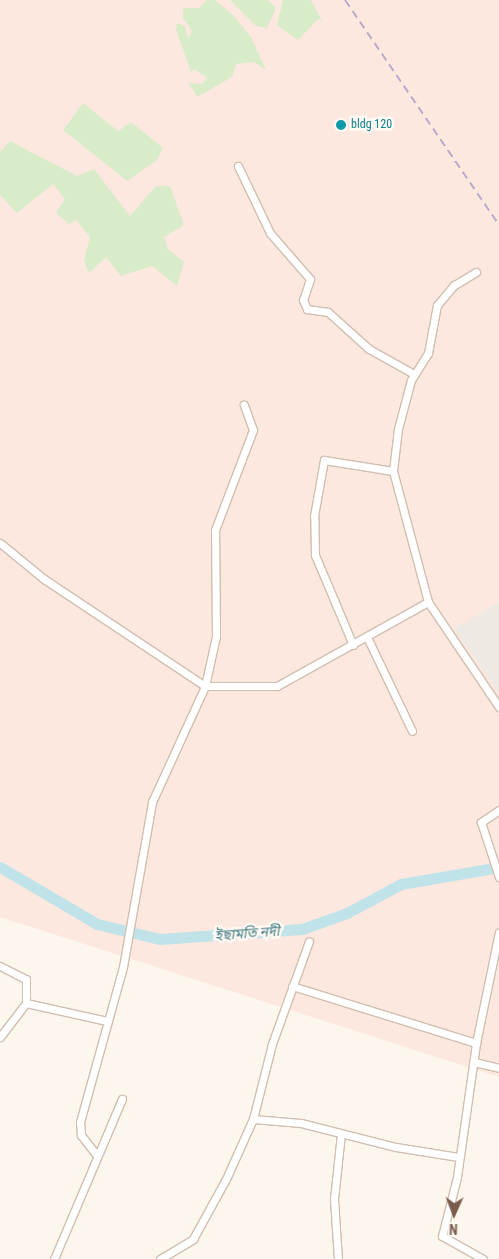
<!DOCTYPE html>
<html>
<head>
<meta charset="utf-8">
<style>
  body { margin:0 }
  #map { position:relative; width:499px; height:1259px; overflow:hidden; background:#fdf6ec; font-family:"Roboto Condensed","Noto Sans Bengali",sans-serif }
  div>[style] { position:absolute }
  .commercial>* { inset:0; background:#fde8e0 }
  .industrial>* { inset:0; background:#efe9e4 }
  .green>* { inset:0; background:#d8ecc9 }
  .river>* { height:11px; margin:-5.5px; padding:0 5.5px; transform-origin:5.5px; border-radius:5.5px; background:#bfe3e8 }
  .roads { filter:drop-shadow(1px 0 #d1beb0) drop-shadow(-1px 0 #d1beb0) drop-shadow(0 1px #d1beb0) drop-shadow(0 -1px #d1beb0) }
  .minor>* { height:7px; margin:-3.5px; padding:0 3.5px; transform-origin:3.5px; border-radius:3.5px; background:#fff }
  .rail>* { height:2px; margin-top:-1px; transform-origin:0; background:repeating-linear-gradient(90deg,#b9a8c9 0 8px,transparent 0 13px) }
  .dots>* { width:14px; height:14px; translate:-50% -50%; box-sizing:border-box; border:2px solid #fffaf3; border-radius:50% }
  span { translate:-50% -50%; white-space:nowrap; text-align:center; line-height:1.15; -webkit-text-stroke:5px #fffaf3; paint-order:stroke }
  .culture-label { font-size:12px; color:#0d838f }
  .left { translate:0 -50%; text-align:left }
  .water-label { font-size:14px; color:#437c86; font-style:italic }
  .north { position:absolute; left:429px; top:1189px; width:50px; height:50px; -webkit-text-stroke:4px #fffaf3; paint-order:stroke; rotate:182deg; font-size:14px; font-weight:700; line-height:20px; text-align:center; color:#7a5c4d }
  .north::after { content:''; display:block; margin:auto; width:18px; height:22px; background:#7a5c4d; clip-path:polygon(50% 0,100% 100%,50% 72%,0 100%) }
</style>
</head>
<body>
<div id="map">
  <div class="commercial">
    <i style="clip-path:polygon(0 0,499px 0,499px 1077px,0 917px)"></i>
  </div>
  <div class="industrial">
    <i style="clip-path:polygon(499px 602px,499px 693px,454px 629px)"></i>
  </div>
  <div class="green">
    <i style="clip-path:polygon(207px 0,215px 0,233px 15px,251px 37px,266px 70px,254px 62px,236px 64px,232px 77px,197px 97px,189px 83px,203px 84px,207px 78px,194px 69px,191px 72px,176px 30px,177px 23px,185px 26px,188px 38px,192px 31px,183px 18px,183px 8px,199px 8px)"></i>
    <i style="clip-path:polygon(230px 0,268px 0,276px 8px,267px 28px,256px 26px)"></i>
    <i style="clip-path:polygon(283px 0,311px 0,322px 21px,318px 19px,298px 40px,277px 25px)"></i>
    <i style="clip-path:polygon(83px 103px,118px 131px,131px 122px,163px 148px,157px 160px,127px 181px,63px 130px)"></i>
    <i style="clip-path:polygon(10px 141px,77px 176px,94px 169px,130px 216px,156px 186px,170px 186px,184px 225px,164px 237px,168px 249px,184px 262px,177px 286px,152px 266px,121px 276px,106px 257px,89px 273px,84px 260px,90px 237px,76px 220px,69px 224px,56px 213px,65px 199px,53px 184px,17px 213px,0 195px,0 152px)"></i>
  </div>
  <div class="river">
    <i style="left:0;top:867px;width:113px;rotate:30.4deg"></i>
    <i style="left:97px;top:924px;width:65px;rotate:13.4deg"></i>
    <i style="left:160px;top:939px;width:142px;rotate:-4deg"></i>
    <i style="left:302px;top:929px;width:48px;rotate:-19.6deg"></i>
    <i style="left:347px;top:913px;width:61px;rotate:-28.2deg"></i>
    <i style="left:401px;top:884px;width:99px;rotate:-9.8deg"></i>
  </div>
  <div class="roads">
    <div class="minor">
      <i style="left:238px;top:166px;width:74px;rotate:64.5deg"></i>
      <i style="left:270px;top:233px;width:61px;rotate:49deg"></i>
      <i style="left:310px;top:279px;width:22px;rotate:108deg"></i>
      <i style="left:303px;top:300px;width:10px;rotate:66deg"></i>
      <i style="left:307px;top:309px;width:21px;rotate:8deg"></i>
      <i style="left:328px;top:312px;width:55px;rotate:42.1deg"></i>
      <i style="left:369px;top:349px;width:51px;rotate:29.1deg"></i>
      <i style="left:476px;top:272px;width:26px;rotate:149deg"></i>
      <i style="left:454px;top:285px;width:26px;rotate:130deg"></i>
      <i style="left:437px;top:305px;width:49px;rotate:100.6deg"></i>
      <i style="left:428px;top:353px;width:32px;rotate:122deg"></i>
      <i style="left:411px;top:380px;width:51px;rotate:104.9deg"></i>
      <i style="left:398px;top:429px;width:42px;rotate:96.8deg"></i>
      <i style="left:393px;top:471px;width:136px;rotate:75deg"></i>
      <i style="left:428px;top:602px;width:127px;rotate:55.9deg"></i>
      <i style="left:0;top:543px;width:57px;rotate:39.3deg"></i>
      <i style="left:44px;top:579px;width:193px;rotate:33.6deg"></i>
      <i style="left:205px;top:686px;width:72px"></i>
      <i style="left:277px;top:686px;width:173px;rotate:-29.1deg"></i>
      <i style="left:367px;top:637px;width:104px;rotate:64.4deg"></i>
      <i style="left:353px;top:645px;width:98px;rotate:-112.9deg"></i>
      <i style="left:315px;top:555px;width:39px;rotate:-91deg"></i>
      <i style="left:314px;top:516px;width:57px;rotate:-79.9deg"></i>
      <i style="left:324px;top:460px;width:70px;rotate:9.1deg"></i>
      <i style="left:499px;top:810px;width:22px;rotate:146deg"></i>
      <i style="left:481px;top:822px;width:58px;rotate:71.9deg"></i>
      <i style="left:0;top:966px;width:29px;rotate:27deg"></i>
      <i style="left:26px;top:979px;width:24px;rotate:90deg"></i>
      <i style="left:292px;top:986px;width:193px;rotate:17.2deg"></i>
      <i style="left:0;top:1037px;width:43px;rotate:-52.6deg"></i>
      <i style="left:26px;top:1003px;width:83px;rotate:12.5deg"></i>
      <i style="left:474px;top:1062px;width:26px;rotate:13deg"></i>
      <i style="left:253px;top:1119px;width:48px;rotate:4.8deg"></i>
      <i style="left:301px;top:1123px;width:98px;rotate:14.2deg"></i>
      <i style="left:396px;top:1147px;width:63px;rotate:9.2deg"></i>
      <i style="left:95px;top:1153px;width:23px;rotate:-128deg"></i>
      <i style="left:81px;top:1135px;width:13px;rotate:-94deg"></i>
      <i style="left:80px;top:1122px;width:161px;rotate:-74.5deg"></i>
      <i style="left:123px;top:967px;width:168px;rotate:-80deg"></i>
      <i style="left:152px;top:802px;width:128px;rotate:-65.4deg"></i>
      <i style="left:205px;top:686px;width:51px;rotate:-77.6deg"></i>
      <i style="left:216px;top:636px;width:106px;rotate:-90.5deg"></i>
      <i style="left:215px;top:530px;width:107px;rotate:-69.2deg"></i>
      <i style="left:253px;top:430px;width:27px;rotate:-110deg"></i>
      <i style="left:54px;top:1259px;width:174px;rotate:-67deg"></i>
      <i style="left:160px;top:1259px;width:39px;rotate:-31deg"></i>
      <i style="left:193px;top:1239px;width:68px;rotate:-61.2deg"></i>
      <i style="left:226px;top:1179px;width:66px;rotate:-65.8deg"></i>
      <i style="left:253px;top:1119px;width:77px;rotate:-75.8deg"></i>
      <i style="left:272px;top:1044px;width:109px;rotate:-70.2deg"></i>
      <i style="left:338px;top:1259px;width:60px;rotate:-93.8deg"></i>
      <i style="left:334px;top:1199px;width:65px;rotate:-83.9deg"></i>
      <i style="left:483px;top:1259px;width:47px;rotate:-150.7deg"></i>
      <i style="left:442px;top:1236px;width:61px;rotate:-75.7deg"></i>
      <i style="left:457px;top:1177px;width:135px;rotate:-81.9deg"></i>
      <i style="left:476px;top:1043px;width:113px;rotate:-78.3deg"></i>
    </div>
  </div>
  <div class="rail">
    <i style="left:345px;top:0;width:273px;rotate:55.6deg"></i>
  </div>
  <div class="dots">
    <i style="left:341px;top:125px;background:#0f9aa8"></i>
  </div>
  <div class="culture-label">
    <span class="left" style="left:351px;top:125px">bldg 120</span>
  </div>
  <div class="water-label">
    <span style="left:247px;top:933px;rotate:-4deg">ইছামতি নদী</span>
  </div>
  <div class="north">N</div>
</div>
</body>
</html>
